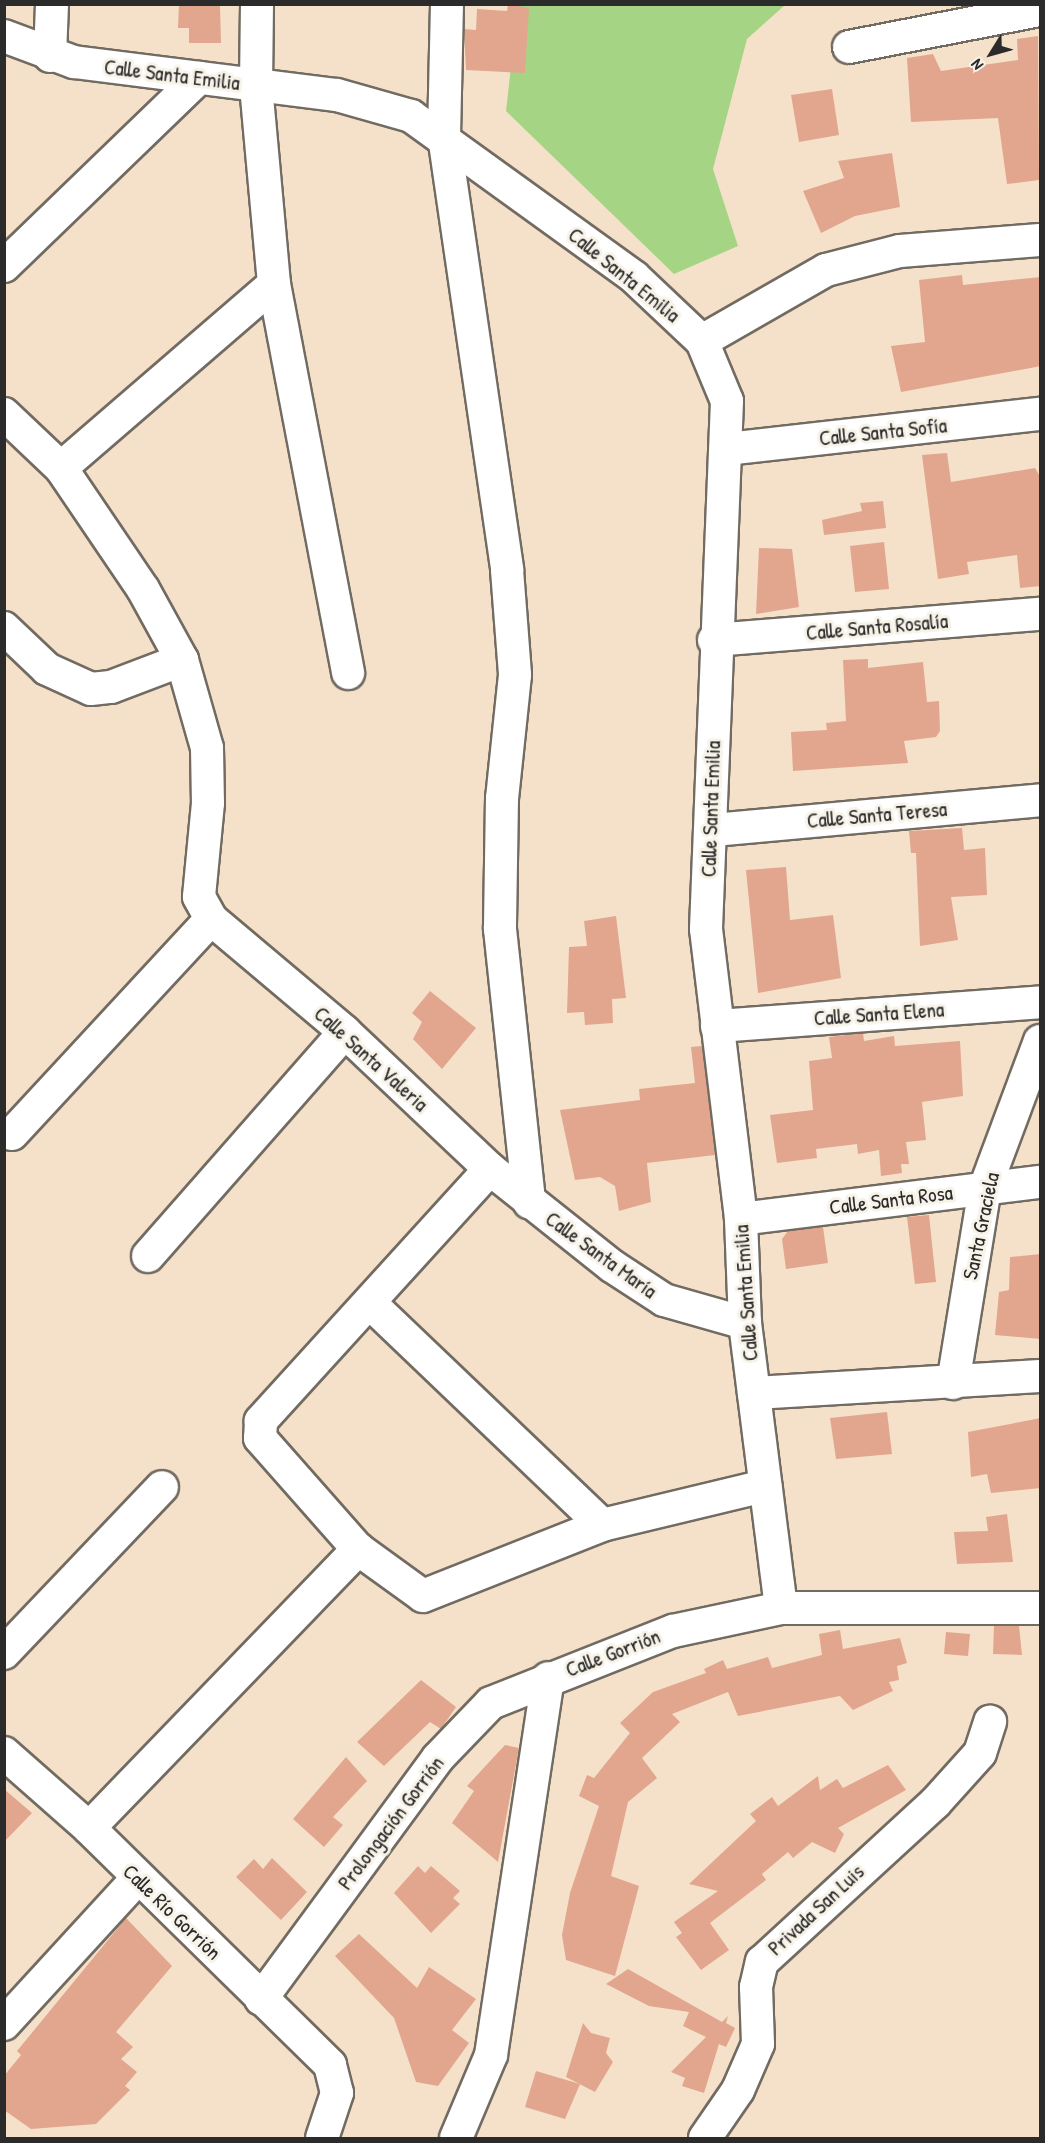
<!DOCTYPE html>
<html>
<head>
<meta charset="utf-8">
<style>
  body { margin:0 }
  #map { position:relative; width:1045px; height:2143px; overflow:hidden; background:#f5e1c9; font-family:"Patrick Hand",sans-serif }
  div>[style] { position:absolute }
  .green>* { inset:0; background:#a5d584 }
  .building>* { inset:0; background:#e2a68e }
  .roads { filter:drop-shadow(2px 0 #726b62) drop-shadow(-2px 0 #726b62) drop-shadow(0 2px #726b62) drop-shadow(0 -2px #726b62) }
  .minor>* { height:32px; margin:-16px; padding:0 16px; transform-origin:16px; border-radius:16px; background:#fff }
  span { translate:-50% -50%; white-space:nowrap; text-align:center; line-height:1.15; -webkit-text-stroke:6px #f7f3e8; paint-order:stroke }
  .street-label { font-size:21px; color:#2b2b2b }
  .frame { position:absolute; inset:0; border:6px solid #2b2b2b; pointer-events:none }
  .north { position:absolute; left:961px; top:24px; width:60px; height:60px; -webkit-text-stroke:4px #f7f3e8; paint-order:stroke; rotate:233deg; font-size:16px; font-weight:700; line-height:24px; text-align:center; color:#2b2b2b }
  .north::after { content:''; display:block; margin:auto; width:21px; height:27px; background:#2b2b2b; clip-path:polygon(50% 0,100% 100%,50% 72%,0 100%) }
</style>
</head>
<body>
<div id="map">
  <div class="green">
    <i style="clip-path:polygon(518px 5px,785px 5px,747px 39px,713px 169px,738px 246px,674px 274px,506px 111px)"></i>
  </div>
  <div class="building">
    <i style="clip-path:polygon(179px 4px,220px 6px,221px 43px,189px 43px,189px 28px,178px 28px)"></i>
    <i style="clip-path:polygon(508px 4px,529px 8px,525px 73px,466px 70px,464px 29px,476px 30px,477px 9px,507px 11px)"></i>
    <i style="clip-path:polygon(1038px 36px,1039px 180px,1007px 184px,998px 118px,911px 122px,907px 58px,933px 54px,941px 71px,1018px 60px,1017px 39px)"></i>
    <i style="clip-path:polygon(832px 89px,839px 135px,799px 142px,791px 95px)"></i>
    <i style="clip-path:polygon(892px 153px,900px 207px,855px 216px,821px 233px,803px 191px,844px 178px,838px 161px)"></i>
    <i style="clip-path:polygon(962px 275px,963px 285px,1041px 277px,1041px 366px,901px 392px,891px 346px,925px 342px,919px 280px)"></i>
    <i style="clip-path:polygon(947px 453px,951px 482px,1035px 468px,1041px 478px,1041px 586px,1020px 588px,1017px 555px,967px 562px,969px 574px,938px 579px,922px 455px)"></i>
    <i style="clip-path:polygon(883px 501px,886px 528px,824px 535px,822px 520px,862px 511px,860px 503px)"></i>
    <i style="clip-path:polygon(884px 542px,889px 589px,855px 592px,850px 546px)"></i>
    <i style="clip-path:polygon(759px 548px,792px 549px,799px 607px,756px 614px)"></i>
    <i style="clip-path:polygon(868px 659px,868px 668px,923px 662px,927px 702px,939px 701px,940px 731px,936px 737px,904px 741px,908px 763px,793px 771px,791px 732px,827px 730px,826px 723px,846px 721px,843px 660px)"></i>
    <i style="clip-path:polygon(962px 828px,964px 850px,985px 848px,987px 895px,951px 897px,958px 940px,920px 946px,916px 853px,911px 853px,909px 831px)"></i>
    <i style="clip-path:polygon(786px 867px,790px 920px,833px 915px,841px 978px,758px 993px,746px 870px)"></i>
    <i style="clip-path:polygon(616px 916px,626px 998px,612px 999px,613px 1023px,585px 1025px,584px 1012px,567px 1013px,569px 947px,587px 946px,584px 921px)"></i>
    <i style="clip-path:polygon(430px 991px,476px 1028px,442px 1069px,413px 1039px,422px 1022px,412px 1013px)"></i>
    <i style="clip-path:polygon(863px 1033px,864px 1041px,894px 1036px,895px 1046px,960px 1041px,963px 1096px,922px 1102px,926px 1140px,906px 1142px,909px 1164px,901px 1164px,902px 1173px,881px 1176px,879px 1150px,858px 1154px,857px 1144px,816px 1149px,817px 1158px,777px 1163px,770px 1115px,813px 1110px,809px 1061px,832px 1058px,829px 1037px)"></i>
    <i style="clip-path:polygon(702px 1046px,715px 1155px,647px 1163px,651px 1202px,619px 1211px,615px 1186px,600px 1177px,575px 1180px,560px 1110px,640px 1100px,639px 1089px,695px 1083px,691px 1047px)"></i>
    <i style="clip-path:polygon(929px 1215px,936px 1282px,915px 1284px,907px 1217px)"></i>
    <i style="clip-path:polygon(823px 1227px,828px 1263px,786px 1269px,782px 1239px,788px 1231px)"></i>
    <i style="clip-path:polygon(1041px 1254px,1041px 1339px,995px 1335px,999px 1292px,1009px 1290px,1010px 1257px)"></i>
    <i style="clip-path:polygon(887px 1412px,892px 1454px,836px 1459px,830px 1418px)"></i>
    <i style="clip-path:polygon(1041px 1418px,1041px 1488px,991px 1493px,987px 1474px,971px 1477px,968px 1432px)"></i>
    <i style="clip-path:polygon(1007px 1514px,1013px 1562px,957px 1564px,954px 1532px,988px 1531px,986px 1517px)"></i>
    <i style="clip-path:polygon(994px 1626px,1019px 1626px,1022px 1655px,993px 1654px)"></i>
    <i style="clip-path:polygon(840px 1630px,843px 1649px,900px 1638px,907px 1663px,897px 1666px,899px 1680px,889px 1682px,893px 1691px,853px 1710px,840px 1696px,738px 1716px,728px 1692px,672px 1714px,680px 1722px,642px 1758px,657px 1778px,628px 1802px,611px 1876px,639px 1886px,615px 1976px,566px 1960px,562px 1935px,570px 1893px,599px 1806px,579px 1796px,587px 1775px,594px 1778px,630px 1733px,620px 1723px,653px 1692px,706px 1673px,704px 1669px,723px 1660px,727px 1669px,768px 1657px,772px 1668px,822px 1655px,819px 1634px)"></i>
    <i style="clip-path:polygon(946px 1632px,970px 1634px,968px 1656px,944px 1654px)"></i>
    <i style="clip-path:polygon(421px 1680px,456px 1707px,441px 1729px,430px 1722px,384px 1766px,357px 1742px)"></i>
    <i style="clip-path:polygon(505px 1745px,519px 1748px,498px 1862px,452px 1823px,474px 1791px,467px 1786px)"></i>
    <i style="clip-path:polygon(346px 1757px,367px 1781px,333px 1817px,343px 1825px,324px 1847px,293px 1819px)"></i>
    <i style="clip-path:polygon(888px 1765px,906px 1790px,838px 1828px,844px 1834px,835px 1853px,812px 1842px,793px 1858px,788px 1852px,762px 1874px,766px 1880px,710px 1923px,729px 1950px,701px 1970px,676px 1937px,682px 1933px,674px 1922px,718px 1891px,689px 1884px,756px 1821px,750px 1814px,772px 1797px,778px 1806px,818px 1776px,820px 1790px,837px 1779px,843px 1788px)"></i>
    <i style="clip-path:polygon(4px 1789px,32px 1813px,4px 1842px)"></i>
    <i style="clip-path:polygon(272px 1858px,307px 1892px,281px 1920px,236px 1877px,254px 1859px,263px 1869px)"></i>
    <i style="clip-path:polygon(418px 1866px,425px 1873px,431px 1866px,460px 1891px,453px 1898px,460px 1904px,431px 1933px,394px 1893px)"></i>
    <i style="clip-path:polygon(126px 1918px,172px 1966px,116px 2032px,133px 2047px,121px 2059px,137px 2072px,125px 2086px,130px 2090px,96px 2124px,31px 2129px,4px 2110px,4px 2076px,21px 2055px,17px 2051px)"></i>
    <i style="clip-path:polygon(359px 1934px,417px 1988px,429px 1967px,476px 1999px,452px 2030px,469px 2043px,438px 2086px,416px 2082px,394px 2018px,335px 1956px)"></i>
    <i style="clip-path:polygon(628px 1969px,722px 2022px,728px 2016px,726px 2023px,735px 2028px,726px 2047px,719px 2044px,704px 2093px,682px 2086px,685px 2078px,671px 2072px,706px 2037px,683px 2026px,689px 2012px,649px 2006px,606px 1984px)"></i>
    <i style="clip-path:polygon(583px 2023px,591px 2033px,610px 2038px,606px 2053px,613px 2062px,595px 2092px,566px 2077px)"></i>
    <i style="clip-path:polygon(536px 2071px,580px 2084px,565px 2119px,525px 2107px)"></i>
  </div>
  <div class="roads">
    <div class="minor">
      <i style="left:257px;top:4px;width:82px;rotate:90.7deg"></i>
      <i style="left:256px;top:86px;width:199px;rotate:84.8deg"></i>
      <i style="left:274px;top:284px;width:396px;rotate:79.2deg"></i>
      <i style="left:447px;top:4px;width:132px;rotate:91.3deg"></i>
      <i style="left:444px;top:136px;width:439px;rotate:81.7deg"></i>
      <i style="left:507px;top:570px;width:105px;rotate:85.6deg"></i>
      <i style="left:515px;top:675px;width:124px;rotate:96deg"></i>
      <i style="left:502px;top:798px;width:131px;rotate:90.9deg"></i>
      <i style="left:500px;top:929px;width:275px;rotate:83.9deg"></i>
      <i style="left:4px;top:36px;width:75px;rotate:20.4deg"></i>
      <i style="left:74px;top:62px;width:265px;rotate:7.2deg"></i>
      <i style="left:337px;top:95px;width:77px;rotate:15.8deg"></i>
      <i style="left:411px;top:116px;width:275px;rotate:35.8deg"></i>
      <i style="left:634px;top:277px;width:93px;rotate:43.3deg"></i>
      <i style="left:702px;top:341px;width:65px;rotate:67.4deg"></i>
      <i style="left:727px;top:401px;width:528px;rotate:92.28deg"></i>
      <i style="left:706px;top:929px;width:292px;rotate:83.1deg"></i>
      <i style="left:741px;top:1219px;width:104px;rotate:87.8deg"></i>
      <i style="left:745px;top:1323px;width:287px;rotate:82.8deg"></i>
      <i style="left:849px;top:47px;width:195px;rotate:-11deg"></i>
      <i style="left:50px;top:56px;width:52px;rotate:-87.8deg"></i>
      <i style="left:4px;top:266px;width:271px;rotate:-44deg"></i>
      <i style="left:702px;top:341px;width:143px;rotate:-29.8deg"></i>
      <i style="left:826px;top:270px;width:76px;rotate:-14.4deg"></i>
      <i style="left:900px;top:251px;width:140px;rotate:-4.5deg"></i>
      <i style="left:4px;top:414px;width:79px;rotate:43.5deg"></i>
      <i style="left:61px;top:468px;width:146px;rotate:55.9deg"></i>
      <i style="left:143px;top:589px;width:81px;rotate:61.2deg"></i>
      <i style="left:182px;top:660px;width:91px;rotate:74.1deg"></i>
      <i style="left:207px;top:748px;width:55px;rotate:89deg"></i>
      <i style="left:208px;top:803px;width:94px;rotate:95.5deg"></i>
      <i style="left:199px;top:897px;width:25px;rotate:61deg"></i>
      <i style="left:211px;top:919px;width:175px;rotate:40.1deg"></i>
      <i style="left:345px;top:1032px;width:199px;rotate:43.4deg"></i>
      <i style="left:490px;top:1169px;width:156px;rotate:38.5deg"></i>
      <i style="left:612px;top:1266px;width:62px;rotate:33.2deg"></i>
      <i style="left:664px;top:1300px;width:84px;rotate:15.9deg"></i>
      <i style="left:726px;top:449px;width:316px;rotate:-6.4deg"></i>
      <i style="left:61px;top:468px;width:281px;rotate:-40.8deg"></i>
      <i style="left:4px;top:628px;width:59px;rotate:43.6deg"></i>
      <i style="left:47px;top:669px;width:48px;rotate:24.4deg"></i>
      <i style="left:91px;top:689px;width:20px;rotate:-6deg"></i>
      <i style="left:111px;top:687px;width:76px;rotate:-20.8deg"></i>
      <i style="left:714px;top:640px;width:327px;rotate:-4.6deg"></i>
      <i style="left:713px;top:830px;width:328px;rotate:-5.2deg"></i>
      <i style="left:717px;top:1026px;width:324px;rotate:-4.2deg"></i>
      <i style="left:12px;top:1134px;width:293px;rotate:-47.2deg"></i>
      <i style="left:490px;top:1169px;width:341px;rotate:132.3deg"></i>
      <i style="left:261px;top:1421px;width:17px;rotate:93deg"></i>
      <i style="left:260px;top:1438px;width:148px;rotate:48.6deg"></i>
      <i style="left:358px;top:1549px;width:80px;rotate:35.9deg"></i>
      <i style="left:423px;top:1596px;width:193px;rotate:-21.6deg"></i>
      <i style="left:602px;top:1525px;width:168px;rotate:-13.5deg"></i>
      <i style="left:741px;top:1219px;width:301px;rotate:-7.1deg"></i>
      <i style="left:148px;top:1256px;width:298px;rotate:-48.7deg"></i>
      <i style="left:370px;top:1303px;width:321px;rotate:43.7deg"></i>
      <i style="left:953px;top:1383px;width:198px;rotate:-80.7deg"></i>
      <i style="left:985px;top:1188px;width:157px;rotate:-69.5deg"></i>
      <i style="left:754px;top:1393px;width:287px;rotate:-3.4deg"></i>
      <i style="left:4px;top:1653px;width:229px;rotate:-46.4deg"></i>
      <i style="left:4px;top:1753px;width:113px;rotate:41.4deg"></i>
      <i style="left:89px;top:1828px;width:338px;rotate:44.5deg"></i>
      <i style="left:330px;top:2065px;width:29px;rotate:76deg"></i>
      <i style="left:337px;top:2093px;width:47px;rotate:108.4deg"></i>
      <i style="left:89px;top:1828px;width:388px;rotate:-46deg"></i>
      <i style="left:261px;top:1999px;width:299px;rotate:-53.7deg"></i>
      <i style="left:438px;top:1758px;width:76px;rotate:-46.1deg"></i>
      <i style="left:491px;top:1703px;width:196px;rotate:-21.6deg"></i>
      <i style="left:673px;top:1631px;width:110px;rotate:-12deg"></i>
      <i style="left:781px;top:1608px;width:259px"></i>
      <i style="left:4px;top:2024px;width:197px;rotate:-47.5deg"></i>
      <i style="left:456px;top:2138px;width:90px;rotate:-67.1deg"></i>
      <i style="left:491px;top:2055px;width:381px;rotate:-81.4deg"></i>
      <i style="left:705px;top:2138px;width:58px;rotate:-55.5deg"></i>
      <i style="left:738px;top:2090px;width:50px;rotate:-66.5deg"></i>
      <i style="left:758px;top:2044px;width:57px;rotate:-92deg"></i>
      <i style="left:756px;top:1987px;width:26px;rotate:-77deg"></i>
      <i style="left:762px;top:1962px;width:235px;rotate:-42.6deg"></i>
      <i style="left:935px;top:1803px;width:67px;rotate:-48deg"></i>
      <i style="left:980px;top:1753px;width:33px;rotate:-72deg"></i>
    </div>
  </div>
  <div class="street-label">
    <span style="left:172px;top:75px;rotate:7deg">Calle Santa Emilia</span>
    <span style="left:624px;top:275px;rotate:39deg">Calle Santa Emilia</span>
    <span style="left:883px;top:432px;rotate:-6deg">Calle Santa Sofía</span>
    <span style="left:877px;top:627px;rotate:-5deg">Calle Santa Rosalía</span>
    <span style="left:711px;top:809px;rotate:-88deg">Calle Santa Emilia</span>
    <span style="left:877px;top:815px;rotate:-5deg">Calle Santa Teresa</span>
    <span style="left:879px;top:1014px;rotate:-4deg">Calle Santa Elena</span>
    <span style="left:371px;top:1059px;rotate:42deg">Calle Santa Valeria</span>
    <span style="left:891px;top:1200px;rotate:-7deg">Calle Santa Rosa</span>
    <span style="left:981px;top:1226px;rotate:-78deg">Santa Graciela</span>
    <span style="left:601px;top:1255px;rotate:36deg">Calle Santa María</span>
    <span style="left:746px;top:1293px;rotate:-94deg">Calle Santa Emilia</span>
    <span style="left:613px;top:1653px;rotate:-21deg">Calle Gorrión</span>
    <span style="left:391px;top:1823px;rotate:-53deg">Prolongación Gorrión</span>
    <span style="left:816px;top:1910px;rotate:-43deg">Privada San Luis</span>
    <span style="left:172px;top:1912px;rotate:44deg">Calle Río Gorrión</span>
  </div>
  <div class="frame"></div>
  <div class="north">N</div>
</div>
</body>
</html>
